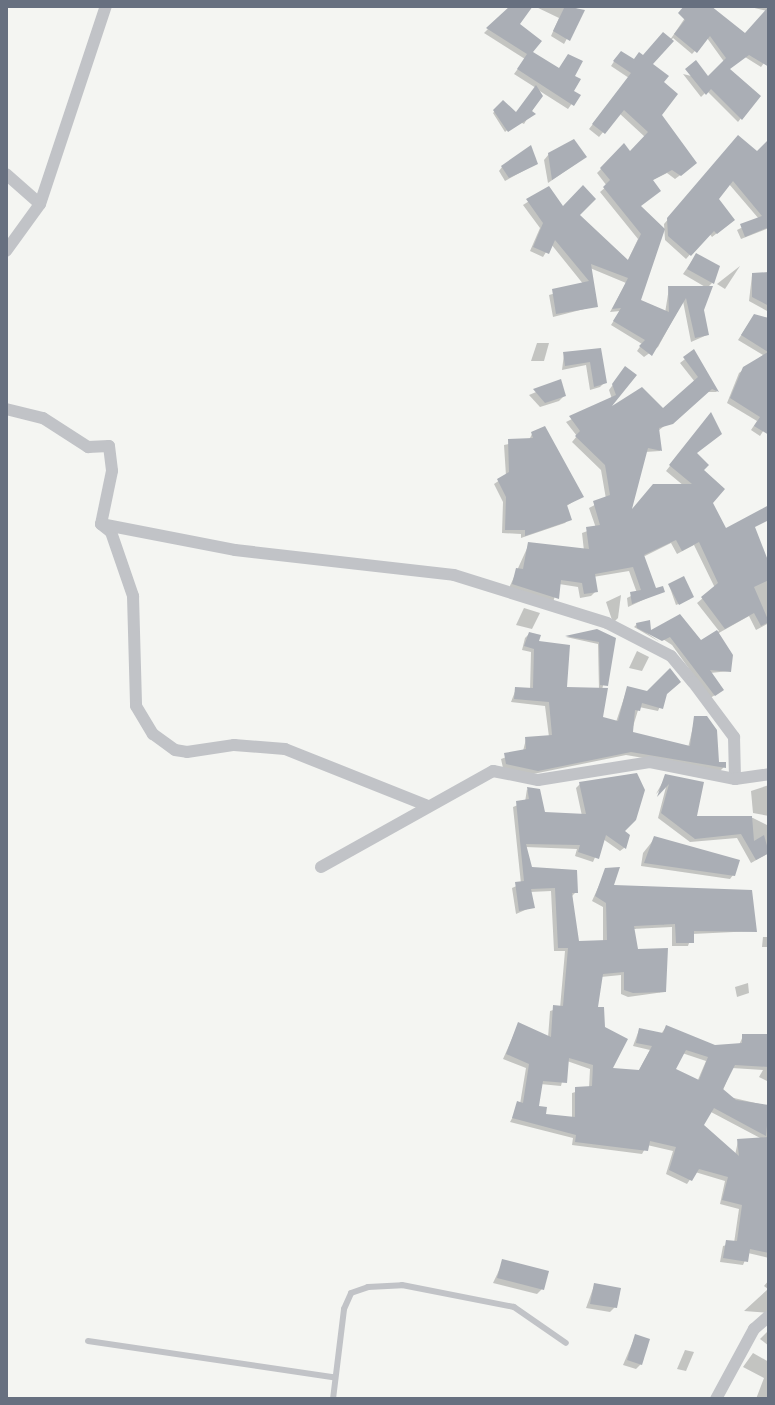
<!DOCTYPE html>
<html>
<head>
<meta charset="utf-8">
<style>
  body { margin:0 }
  #map { position:relative; width:775px; height:1405px; overflow:hidden; background:#f4f5f2; font-family:"PT Sans Narrow",sans-serif }
  div>[style] { position:absolute }
  .shadow>* { inset:0; background:#0003 }
  .building>* { inset:0; background:#aaaeb5 }
  .service>* { height:6px; margin:-3px; padding:0 3px; transform-origin:3px; border-radius:3px; background:#c1c3c7 }
  .minor>* { height:12px; margin:-6px; padding:0 6px; transform-origin:6px; border-radius:6px; background:#c1c3c7 }
  span { translate:-50% -50%; white-space:nowrap; text-align:center; line-height:1.15; -webkit-text-stroke:8px #fff; paint-order:stroke }
  .frame { position:absolute; inset:0; border:8px solid #677080; pointer-events:none }
</style>
</head>
<body>
<div id="map">
  <div class="shadow">
    <i style="clip-path:polygon(511px 6px,531px 6px,518px 25px,530px 52px,572px 76px,572px 91px,578px 95px,568px 109px,535px 88px,541px 96px,524px 124px,518px 121px,505px 132px,493px 113px,503px 103px,516px 115px,536px 88px,514px 74px,525px 59px,484px 33px)"></i>
    <i style="clip-path:polygon(534px 6px,571px 6px,582px 11px,564px 44px,551px 36px,559px 18px)"></i>
    <i style="clip-path:polygon(693px 6px,705px 6px,745px 36px,767px 11px,746px 6px,769px 6px,769px 56px,761px 67px,745px 57px,728px 69px,758px 96px,738px 122px,707px 91px,701px 97px,683px 74px,708px 80px,725px 63px,707px 38px,692px 54px,673px 38px,650px 64px,661px 83px,659px 115px,691px 167px,675px 179px,667px 173px,651px 181px,639px 206px,663px 230px,639px 301px,665px 313px,669px 288px,710px 288px,702px 310px,707px 335px,691px 342px,683px 301px,658px 347px,644px 357px,637px 351px,642px 344px,611px 325px,620px 311px,610px 312px,626px 283px,590px 268px,596px 306px,553px 317px,549px 295px,584px 285px,551px 244px,543px 257px,530px 251px,540px 228px,523px 205px,548px 189px,562px 209px,577px 215px,627px 262px,638px 239px,600px 192px,607px 186px,597px 173px,624px 146px,630px 154px,645px 137px,619px 113px,599px 137px,589px 129px,629px 78px,611px 66px,617px 57px,633px 61px,670px 40px)"></i>
    <i style="clip-path:polygon(738px 138px,757px 154px,769px 142px,769px 228px,741px 239px,737px 230px,759px 219px,729px 184px,716px 199px,729px 224px,712px 237px,709px 233px,686px 259px,665px 240px,664px 224px)"></i>
    <i style="clip-path:polygon(549px 154px,577px 163px,548px 183px,544px 160px)"></i>
    <i style="clip-path:polygon(536px 164px,505px 181px,499px 171px,502px 167px)"></i>
    <i style="clip-path:polygon(696px 255px,712px 283px,707px 288px,683px 274px)"></i>
    <i style="clip-path:polygon(740px 266px,725px 289px,717px 284px,722px 280px)"></i>
    <i style="clip-path:polygon(752px 275px,769px 288px,769px 312px,749px 301px)"></i>
    <i style="clip-path:polygon(751px 320px,769px 321px,769px 422px,760px 436px,751px 430px,757px 421px,727px 403px,739px 373px,763px 355px,738px 340px)"></i>
    <i style="clip-path:polygon(537px 343px,549px 343px,544px 361px,531px 361px)"></i>
    <i style="clip-path:polygon(600px 350px,604px 383px,600px 387px,590px 390px,586px 365px,562px 370px,564px 354px)"></i>
    <i style="clip-path:polygon(694px 352px,717px 392px,706px 392px,658px 431px,660px 451px,645px 452px,629px 515px,684px 486px,666px 471px,707px 419px,695px 454px,710px 503px,726px 531px,769px 567px,769px 623px,756px 630px,749px 616px,717px 634px,730px 671px,710px 673px,717px 694px,710px 698px,672px 645px,652px 632px,701px 643px,719px 631px,697px 603px,715px 588px,694px 545px,677px 554px,671px 543px,643px 557px,655px 590px,662px 591px,628px 607px,627px 598px,637px 593px,629px 571px,593px 577px,596px 591px,591px 596px,580px 598px,578px 587px,559px 584px,553px 602px,509px 588px,529px 544px,584px 551px,582px 533px,596px 528px,589px 508px,606px 499px,601px 470px,572px 442px,577px 436px,566px 422px,612px 399px,609px 390px,621px 374px,634px 376px,604px 413px,663px 410px,695px 382px,680px 363px)"></i>
    <i style="clip-path:polygon(560px 382px,564px 396px,559px 401px,540px 407px,529px 395px)"></i>
    <i style="clip-path:polygon(532px 434px,582px 496px,565px 507px,569px 519px,565px 523px,521px 538px,521px 534px,502px 533px,503px 502px,494px 484px,506px 476px,504px 445px,529px 440px)"></i>
    <i style="clip-path:polygon(669px 585px,690px 599px,676px 605px)"></i>
    <i style="clip-path:polygon(621px 595px,618px 618px,613px 623px,606px 602px)"></i>
    <i style="clip-path:polygon(524px 608px,540px 613px,532px 629px,516px 625px)"></i>
    <i style="clip-path:polygon(637px 624px,647px 633px,660px 642px,634px 627px)"></i>
    <i style="clip-path:polygon(597px 631px,614px 639px,602px 690px,601px 719px,616px 722px,627px 689px,665px 694px,658px 711px,639px 707px,631px 733px,688px 748px,695px 718px,717px 764px,724px 767px,720px 771px,626px 755px,533px 774px,503px 768px,501px 759px,523px 751px,526px 739px,549px 737px,545px 706px,511px 702px,516px 689px,530px 690px,531px 652px,522px 650px,525px 638px,529px 634px,537px 643px,565px 689px,599px 690px,598px 644px,566px 637px)"></i>
    <i style="clip-path:polygon(637px 651px,649px 657px,642px 671px,629px 668px)"></i>
    <i style="clip-path:polygon(666px 776px,695px 818px,753px 818px,769px 826px,769px 853px,751px 863px,737px 838px,690px 842px,658px 818px,667px 783px,656px 794px)"></i>
    <i style="clip-path:polygon(evenodd,580px 784px,628px 836px,624px 848px,620px 851px,603px 839px,593px 862px,575px 856px,577px 849px,525px 847px,530px 869px,576px 892px,572px 896px,577px 943px,603px 942px,603px 907px,592px 901px,606px 870px,611px 886px,755px 931px,692px 934px,688px 946px,672px 946px,672px 927px,632px 929px,636px 951px,664px 992px,628px 997px,621px 994px,621px 975px,601px 977px,596px 1009px,610px 1070px,638px 1072px,650px 1050px,633px 1046px,639px 1030px,661px 1034px,666px 1027px,714px 1047px,739px 1045px,743px 1036px,769px 1043px,769px 1082px,759px 1077px,763px 1070px,732px 1068px,721px 1095px,768px 1106px,769px 1258px,748px 1253px,743px 1265px,720px 1262px,723px 1246px,734px 1243px,739px 1209px,720px 1204px,725px 1181px,695px 1172px,687px 1184px,666px 1174px,673px 1151px,647px 1145px,642px 1154px,572px 1145px,573px 1138px,510px 1122px,520px 1104px,526px 1068px,503px 1059px,518px 1025px,548px 1038px,550px 1011px,560px 1008px,565px 951px,554px 951px,551px 891px,530px 892px,532px 907px,516px 914px,512px 888px,521px 884px,513px 807px,525px 802px,527px 789px,543px 814px,582px 816px,576px 788px,580px 784px,682px 1053px,706px 1061px,697px 1082px,674px 1070px,682px 1053px,580px 784px,567px 1061px,590px 1069px,589px 1088px,572px 1093px,572px 1119px,544px 1115px,537px 1107px,540px 1084px,561px 1086px,567px 1061px,580px 784px,711px 1112px,762px 1139px,738px 1141px,735px 1155px,701px 1125px,711px 1112px)"></i>
    <i style="clip-path:polygon(769px 785px,769px 816px,753px 813px,751px 791px)"></i>
    <i style="clip-path:polygon(655px 838px,738px 862px,733px 875px,730px 879px,641px 866px,643px 853px)"></i>
    <i style="clip-path:polygon(763px 937px,769px 937px,769px 947px,762px 947px)"></i>
    <i style="clip-path:polygon(748px 983px,749px 993px,737px 997px,735px 987px)"></i>
    <i style="clip-path:polygon(503px 1262px,542px 1289px,537px 1294px,493px 1283px)"></i>
    <i style="clip-path:polygon(769px 1280px,769px 1313px,744px 1311px,768px 1289px,764px 1286px)"></i>
    <i style="clip-path:polygon(594px 1286px,615px 1307px,610px 1312px,586px 1308px)"></i>
    <i style="clip-path:polygon(769px 1330px,769px 1346px,760px 1339px)"></i>
    <i style="clip-path:polygon(635px 1337px,641px 1364px,636px 1369px,623px 1365px)"></i>
    <i style="clip-path:polygon(685px 1350px,694px 1352px,686px 1371px,677px 1369px)"></i>
    <i style="clip-path:polygon(753px 1353px,769px 1362px,769px 1399px,756px 1399px,764px 1378px,743px 1367px)"></i>
  </div>
  <div class="building">
    <i style="clip-path:polygon(510px 6px,533px 6px,520px 24px,542px 41px,533px 52px,559px 68px,568px 54px,583px 61px,575px 76px,581px 79px,574px 91px,581px 95px,574px 106px,517px 69px,527px 54px,486px 28px)"></i>
    <i style="clip-path:polygon(565px 6px,585px 10px,570px 41px,553px 31px)"></i>
    <i style="clip-path:polygon(684px 6px,711px 6px,745px 33px,769px 6px,769px 67px,749px 55px,730px 69px,761px 96px,742px 120px,711px 89px,706px 95px,685px 69px,696px 60px,708px 76px,726px 58px,710px 36px,697px 53px,674px 34px,685px 20px,678px 13px)"></i>
    <i style="clip-path:polygon(663px 32px,674px 41px,653px 64px,669px 76px,664px 82px,678px 94px,662px 115px,697px 163px,681px 176px,672px 170px,653px 180px,661px 191px,641px 206px,665px 229px,641px 300px,669px 312px,668px 286px,713px 286px,704px 310px,709px 335px,695px 338px,686px 298px,652px 356px,639px 346px,645px 340px,613px 321px,621px 308px,612px 309px,628px 278px,591px 264px,598px 307px,556px 314px,552px 289px,589px 281px,555px 240px,549px 254px,533px 247px,543px 223px,526px 199px,549px 186px,563px 206px,583px 185px,596px 199px,580px 215px,628px 260px,641px 234px,603px 187px,610px 180px,600px 168px,624px 143px,630px 151px,648px 132px,624px 110px,605px 134px,592px 124px,631px 73px,613px 61px,621px 51px,634px 59px,639px 52px,643px 55px)"></i>
    <i style="clip-path:polygon(536px 85px,543px 96px,532px 111px,536px 114px,508px 132px,493px 110px,503px 100px,516px 112px)"></i>
    <i style="clip-path:polygon(738px 135px,757px 151px,769px 139px,769px 227px,745px 237px,740px 224px,762px 216px,733px 181px,719px 199px,735px 220px,717px 234px,714px 231px,691px 256px,668px 236px,667px 218px)"></i>
    <i style="clip-path:polygon(574px 139px,587px 157px,552px 180px,548px 153px)"></i>
    <i style="clip-path:polygon(531px 145px,538px 164px,509px 178px,501px 166px)"></i>
    <i style="clip-path:polygon(696px 253px,720px 266px,714px 284px,687px 269px)"></i>
    <i style="clip-path:polygon(769px 272px,769px 306px,752px 297px,752px 273px)"></i>
    <i style="clip-path:polygon(754px 314px,769px 318px,769px 435px,754px 426px,760px 417px,730px 398px,743px 367px,768px 352px,741px 335px)"></i>
    <i style="clip-path:polygon(601px 348px,607px 383px,594px 387px,590px 362px,565px 366px,563px 352px)"></i>
    <i style="clip-path:polygon(694px 349px,719px 392px,712px 389px,673px 424px,659px 428px,662px 451px,648px 448px,632px 509px,653px 484px,692px 484px,669px 465px,711px 412px,722px 434px,697px 453px,709px 465px,704px 470px,725px 489px,713px 503px,726px 528px,769px 505px,769px 520px,755px 527px,769px 563px,769px 580px,754px 587px,769px 622px,761px 626px,754px 613px,725px 629px,701px 597px,718px 583px,699px 542px,682px 551px,676px 540px,644px 555px,656px 588px,663px 586px,665px 592px,632px 604px,630px 592px,641px 590px,633px 567px,595px 574px,598px 592px,584px 594px,582px 583px,561px 580px,559px 599px,512px 584px,516px 568px,523px 569px,528px 542px,589px 549px,586px 527px,600px 525px,593px 501px,610px 495px,605px 465px,575px 436px,580px 431px,569px 416px,616px 395px,612px 384px,625px 366px,637px 375px,612px 406px,642px 387px,663px 408px,698px 377px,683px 357px)"></i>
    <i style="clip-path:polygon(561px 379px,566px 396px,545px 403px,533px 389px)"></i>
    <i style="clip-path:polygon(545px 426px,584px 497px,567px 505px,572px 520px,525px 536px,525px 530px,505px 530px,506px 497px,497px 479px,509px 472px,508px 439px,533px 438px,531px 432px)"></i>
    <i style="clip-path:polygon(684px 576px,694px 597px,679px 605px,668px 584px)"></i>
    <i style="clip-path:polygon(680px 614px,701px 640px,717px 630px,733px 655px,731px 672px,710px 670px,724px 690px,715px 696px,670px 637px,662px 641px,637px 628px,636px 623px,650px 620px,651px 630px)"></i>
    <i style="clip-path:polygon(597px 629px,616px 638px,608px 686px,600px 685px,599px 642px,565px 636px)"></i>
    <i style="clip-path:polygon(529px 632px,541px 635px,539px 641px,570px 645px,567px 687px,608px 688px,603px 717px,618px 721px,627px 686px,647px 691px,670px 668px,681px 682px,667px 694px,663px 709px,642px 703px,640px 711px,635px 710px,633px 732px,690px 746px,694px 716px,707px 716px,717px 730px,719px 762px,726px 762px,726px 768px,631px 752px,538px 771px,506px 764px,504px 753px,526px 749px,525px 737px,552px 735px,549px 702px,514px 699px,515px 687px,533px 688px,534px 649px,524px 646px)"></i>
    <i style="clip-path:polygon(evenodd,637px 773px,645px 790px,636px 820px,625px 831px,630px 835px,626px 849px,606px 835px,599px 859px,578px 852px,580px 845px,526px 844px,532px 867px,577px 870px,578px 893px,572px 893px,579px 941px,607px 940px,606px 903px,595px 896px,605px 868px,620px 867px,614px 885px,752px 890px,757px 932px,694px 931px,694px 943px,676px 943px,675px 924px,634px 926px,638px 949px,668px 948px,666px 992px,633px 993px,624px 990px,624px 972px,603px 974px,598px 1007px,604px 1007px,605px 1027px,628px 1039px,613px 1068px,639px 1070px,652px 1046px,636px 1043px,639px 1028px,663px 1033px,666px 1025px,715px 1045px,742px 1043px,742px 1034px,769px 1034px,769px 1067px,735px 1065px,723px 1089px,736px 1100px,769px 1105px,766px 1136px,714px 1108px,704px 1125px,739px 1156px,737px 1139px,769px 1137px,769px 1253px,750px 1249px,748px 1262px,723px 1258px,726px 1240px,737px 1241px,742px 1205px,722px 1200px,728px 1177px,699px 1169px,692px 1181px,669px 1170px,676px 1147px,650px 1141px,648px 1151px,575px 1142px,576px 1135px,512px 1118px,517px 1101px,523px 1103px,529px 1064px,506px 1054px,518px 1022px,551px 1037px,553px 1005px,563px 1006px,568px 948px,558px 948px,555px 888px,531px 889px,535px 908px,519px 911px,515px 882px,524px 881px,516px 801px,529px 799px,527px 787px,540px 789px,545px 812px,586px 814px,579px 782px,637px 773px,686px 1050px,708px 1057px,699px 1080px,676px 1069px,686px 1050px,637px 773px,569px 1058px,593px 1065px,592px 1086px,575px 1087px,575px 1117px,546px 1114px,547px 1107px,539px 1106px,543px 1081px,567px 1083px,569px 1058px)"></i>
    <i style="clip-path:polygon(665px 774px,704px 782px,697px 816px,752px 816px,754px 841px,764px 835px,769px 853px,756px 860px,741px 834px,695px 839px,661px 813px,669px 784px,657px 797px)"></i>
    <i style="clip-path:polygon(654px 836px,740px 860px,735px 876px,644px 863px)"></i>
    <i style="clip-path:polygon(502px 1259px,549px 1271px,544px 1290px,497px 1278px)"></i>
    <i style="clip-path:polygon(594px 1283px,621px 1288px,617px 1308px,590px 1304px)"></i>
    <i style="clip-path:polygon(635px 1334px,650px 1339px,642px 1365px,627px 1360px)"></i>
  </div>
  <div class="service">
    <i style="left:88px;top:1341px;width:248px;rotate:8.4deg"></i>
    <i style="left:333px;top:1399px;width:91px;rotate:-83deg"></i>
    <i style="left:344px;top:1309px;width:17px;rotate:-66deg"></i>
    <i style="left:351px;top:1293px;width:18px;rotate:-19deg"></i>
    <i style="left:368px;top:1287px;width:34px;rotate:-3deg"></i>
    <i style="left:402px;top:1285px;width:114px;rotate:11.1deg"></i>
    <i style="left:514px;top:1307px;width:63px;rotate:34.7deg"></i>
  </div>
  <div class="minor">
    <i style="left:6px;top:174px;width:45px;rotate:41.4deg"></i>
    <i style="left:6px;top:251px;width:58px;rotate:-54.1deg"></i>
    <i style="left:40px;top:204px;width:209px;rotate:-71.6deg"></i>
    <i style="left:6px;top:409px;width:38px;rotate:14deg"></i>
    <i style="left:43px;top:418px;width:54px;rotate:32.8deg"></i>
    <i style="left:88px;top:447px;width:21px;rotate:-3deg"></i>
    <i style="left:109px;top:446px;width:25px;rotate:83deg"></i>
    <i style="left:112px;top:471px;width:54px;rotate:101.7deg"></i>
    <i style="left:101px;top:524px;width:13px;rotate:39deg"></i>
    <i style="left:111px;top:532px;width:68px;rotate:71deg"></i>
    <i style="left:133px;top:596px;width:110px;rotate:88.4deg"></i>
    <i style="left:136px;top:706px;width:33px;rotate:59deg"></i>
    <i style="left:153px;top:734px;width:27px;rotate:36deg"></i>
    <i style="left:175px;top:750px;width:12px;rotate:9deg"></i>
    <i style="left:187px;top:752px;width:48px;rotate:-8.5deg"></i>
    <i style="left:234px;top:745px;width:51px;rotate:4.5deg"></i>
    <i style="left:285px;top:749px;width:152px;rotate:21.7deg"></i>
    <i style="left:101px;top:524px;width:136px;rotate:11deg"></i>
    <i style="left:235px;top:550px;width:220px;rotate:6.5deg"></i>
    <i style="left:454px;top:575px;width:160px;rotate:17.4deg"></i>
    <i style="left:607px;top:623px;width:72px;rotate:27.3deg"></i>
    <i style="left:671px;top:656px;width:34px;rotate:50deg"></i>
    <i style="left:693px;top:682px;width:69px;rotate:53.3deg"></i>
    <i style="left:734px;top:737px;width:42px;rotate:88.6deg"></i>
    <i style="left:321px;top:867px;width:197px;rotate:-29.2deg"></i>
    <i style="left:493px;top:771px;width:46px;rotate:11.3deg"></i>
    <i style="left:538px;top:780px;width:113px;rotate:-9.1deg"></i>
    <i style="left:650px;top:762px;width:87px;rotate:11.3deg"></i>
    <i style="left:735px;top:779px;width:34px;rotate:-8deg"></i>
    <i style="left:716px;top:1399px;width:80px;rotate:-61.5deg"></i>
    <i style="left:754px;top:1329px;width:20px;rotate:-41deg"></i>
  </div>
  <div class="frame"></div>
</div>
</body>
</html>
